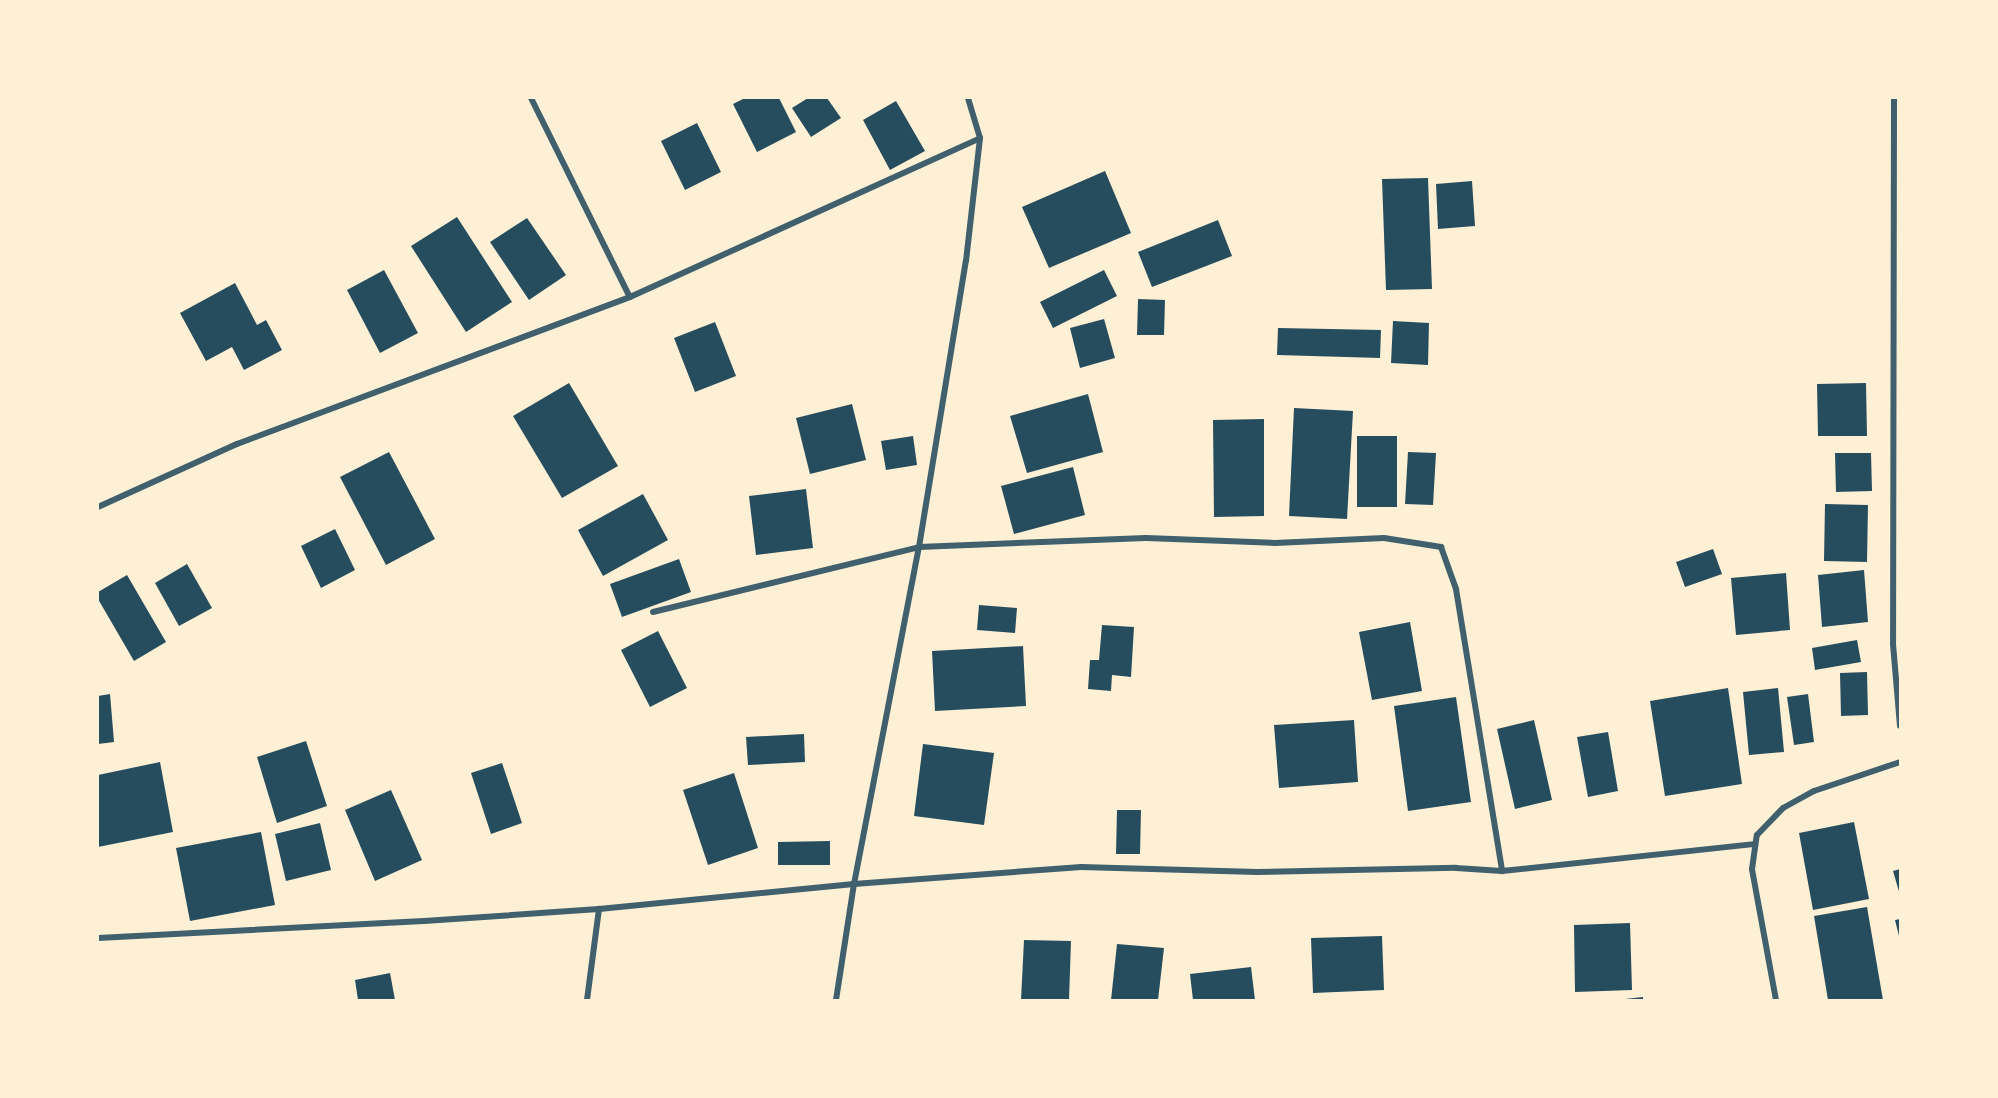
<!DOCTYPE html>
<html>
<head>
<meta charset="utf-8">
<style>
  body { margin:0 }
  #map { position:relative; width:1998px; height:1098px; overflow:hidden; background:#fdf0d5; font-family:Merriweather,serif }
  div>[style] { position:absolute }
  .building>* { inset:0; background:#264d5e }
  .minor>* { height:6px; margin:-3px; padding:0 3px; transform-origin:3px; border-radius:3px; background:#3f606c }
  span { translate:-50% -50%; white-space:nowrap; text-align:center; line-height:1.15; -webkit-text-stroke:6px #fdf0d5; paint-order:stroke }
  .frame { position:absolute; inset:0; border:99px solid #fdf0d5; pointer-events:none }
</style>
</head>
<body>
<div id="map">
  <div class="building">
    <i style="clip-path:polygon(745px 98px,779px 98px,796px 132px,757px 152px,733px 104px)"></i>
    <i style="clip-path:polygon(808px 98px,827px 98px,841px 118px,811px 137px,792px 108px)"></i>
    <i style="clip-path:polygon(896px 101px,925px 151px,890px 170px,863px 120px)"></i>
    <i style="clip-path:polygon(697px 123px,721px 172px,685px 190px,661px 141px)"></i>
    <i style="clip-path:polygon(1105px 171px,1131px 233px,1049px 268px,1022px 207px)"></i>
    <i style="clip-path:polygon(1428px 178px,1432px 289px,1386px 290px,1382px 179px)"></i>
    <i style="clip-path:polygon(1472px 181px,1475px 226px,1438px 229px,1436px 184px)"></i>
    <i style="clip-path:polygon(457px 217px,512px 302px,466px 332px,411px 246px)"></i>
    <i style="clip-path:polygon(527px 218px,566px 275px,529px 300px,490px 242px)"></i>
    <i style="clip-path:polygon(1218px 220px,1232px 256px,1152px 287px,1138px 252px)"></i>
    <i style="clip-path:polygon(384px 270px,418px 333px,380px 353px,347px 290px)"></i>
    <i style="clip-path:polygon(1104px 270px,1117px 296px,1053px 328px,1040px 302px)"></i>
    <i style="clip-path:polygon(235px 283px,257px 325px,266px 320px,282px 350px,244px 370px,232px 347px,206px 361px,180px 313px)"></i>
    <i style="clip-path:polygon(1138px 299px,1165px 300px,1164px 335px,1137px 335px)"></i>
    <i style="clip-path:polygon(1104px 319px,1115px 358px,1080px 368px,1070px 328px)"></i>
    <i style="clip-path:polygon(1393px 321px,1429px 323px,1428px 365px,1391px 363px)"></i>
    <i style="clip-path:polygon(715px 322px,736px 376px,695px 392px,674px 338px)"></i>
    <i style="clip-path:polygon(1278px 328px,1381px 330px,1380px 358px,1277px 355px)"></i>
    <i style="clip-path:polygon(569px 383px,618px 466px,562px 498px,513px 416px)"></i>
    <i style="clip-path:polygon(1866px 383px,1867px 436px,1818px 436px,1817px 384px)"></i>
    <i style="clip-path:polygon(1088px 394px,1103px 452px,1027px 473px,1010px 416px)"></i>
    <i style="clip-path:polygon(852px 404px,866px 460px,810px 474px,796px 418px)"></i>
    <i style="clip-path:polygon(1294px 408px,1353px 411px,1347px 519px,1289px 516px)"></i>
    <i style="clip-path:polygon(1264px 419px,1264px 516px,1214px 517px,1213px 420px)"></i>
    <i style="clip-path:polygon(913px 436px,917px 465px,886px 470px,881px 441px)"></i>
    <i style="clip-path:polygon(1357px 436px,1397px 436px,1397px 507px,1357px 507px)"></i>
    <i style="clip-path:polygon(389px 452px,435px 539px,386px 565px,340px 477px)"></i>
    <i style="clip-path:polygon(1408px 452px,1436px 453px,1433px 505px,1405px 504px)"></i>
    <i style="clip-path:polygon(1835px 453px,1871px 453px,1872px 491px,1836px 492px)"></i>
    <i style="clip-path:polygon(1073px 467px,1085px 515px,1014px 534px,1001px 486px)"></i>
    <i style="clip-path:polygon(806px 489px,813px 548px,756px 555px,749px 496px)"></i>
    <i style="clip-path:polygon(643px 494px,668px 540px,603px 576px,578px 530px)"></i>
    <i style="clip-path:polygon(1825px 504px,1868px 505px,1867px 562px,1824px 561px)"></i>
    <i style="clip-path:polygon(335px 529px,355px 570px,321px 588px,301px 546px)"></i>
    <i style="clip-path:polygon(1713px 549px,1722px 574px,1685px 587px,1676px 562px)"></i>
    <i style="clip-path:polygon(679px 559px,691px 592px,622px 617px,610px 584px)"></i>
    <i style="clip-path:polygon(187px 564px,212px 608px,179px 626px,155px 583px)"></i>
    <i style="clip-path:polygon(1864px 570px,1868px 622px,1822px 627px,1818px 575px)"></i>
    <i style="clip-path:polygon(1786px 573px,1790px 630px,1736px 635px,1731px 578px)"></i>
    <i style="clip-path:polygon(127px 575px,166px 642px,134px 661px,98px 599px,98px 592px)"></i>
    <i style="clip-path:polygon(979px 605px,1017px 608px,1015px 633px,977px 630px)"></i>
    <i style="clip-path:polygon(1410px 622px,1422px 691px,1372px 700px,1359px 632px)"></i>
    <i style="clip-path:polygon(1102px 625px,1134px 627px,1131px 677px,1112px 675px,1111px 691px,1088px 689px,1090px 660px,1099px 660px)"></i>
    <i style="clip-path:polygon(658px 631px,687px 688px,650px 707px,621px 650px)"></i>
    <i style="clip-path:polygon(1857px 640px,1861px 662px,1815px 670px,1812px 648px)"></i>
    <i style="clip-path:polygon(1023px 646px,1026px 706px,935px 711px,932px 651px)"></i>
    <i style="clip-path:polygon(1867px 672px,1868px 715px,1841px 716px,1840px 673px)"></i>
    <i style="clip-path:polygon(1728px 688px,1742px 784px,1665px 796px,1650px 701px)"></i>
    <i style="clip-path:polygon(1778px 688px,1784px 752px,1749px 755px,1743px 692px)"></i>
    <i style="clip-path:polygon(110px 694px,114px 742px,98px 744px,98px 696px)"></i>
    <i style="clip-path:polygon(1808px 694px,1814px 742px,1794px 745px,1787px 697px)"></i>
    <i style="clip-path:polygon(1456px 697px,1471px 802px,1408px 811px,1394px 706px)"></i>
    <i style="clip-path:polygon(1354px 720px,1358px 782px,1279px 788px,1274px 725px)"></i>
    <i style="clip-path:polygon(1534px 720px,1552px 800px,1515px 809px,1497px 729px)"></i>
    <i style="clip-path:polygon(1608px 732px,1618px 791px,1588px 797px,1577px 737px)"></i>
    <i style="clip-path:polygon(804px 734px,805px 762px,748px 765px,746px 737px)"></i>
    <i style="clip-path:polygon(306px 741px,327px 806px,277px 823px,257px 757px)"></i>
    <i style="clip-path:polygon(923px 744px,994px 753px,984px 825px,914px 816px)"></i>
    <i style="clip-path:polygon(160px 762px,173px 832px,98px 847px,98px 775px)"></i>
    <i style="clip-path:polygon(502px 763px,522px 823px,491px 834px,471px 773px)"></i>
    <i style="clip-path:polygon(734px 773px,758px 848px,708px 865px,683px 790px)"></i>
    <i style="clip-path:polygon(391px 790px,422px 860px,375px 881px,345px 810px)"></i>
    <i style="clip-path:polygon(1117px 810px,1141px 810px,1140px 854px,1116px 854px)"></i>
    <i style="clip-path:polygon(1854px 822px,1869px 899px,1813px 910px,1799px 833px)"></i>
    <i style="clip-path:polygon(320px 823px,331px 870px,286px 881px,275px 834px)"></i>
    <i style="clip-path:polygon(261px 832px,275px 905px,190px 921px,176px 848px)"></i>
    <i style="clip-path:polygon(830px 841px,830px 865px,778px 865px,778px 842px)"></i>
    <i style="clip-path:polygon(1900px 869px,1900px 895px,1893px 871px)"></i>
    <i style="clip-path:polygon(1867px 907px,1883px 1000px,1828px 1000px,1814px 916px)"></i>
    <i style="clip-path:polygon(1900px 919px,1900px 940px,1895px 920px)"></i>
    <i style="clip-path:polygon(1630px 923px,1632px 990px,1575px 992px,1574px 925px)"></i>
    <i style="clip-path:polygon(1382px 936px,1384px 990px,1313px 993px,1311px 938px)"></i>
    <i style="clip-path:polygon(1024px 940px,1071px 941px,1069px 1000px,1021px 1000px)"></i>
    <i style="clip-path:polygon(1117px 944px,1164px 948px,1158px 1000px,1111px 1000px)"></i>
    <i style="clip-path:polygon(1251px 967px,1255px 1000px,1193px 1000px,1190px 974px)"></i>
    <i style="clip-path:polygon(390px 973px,395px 1000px,358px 1000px,355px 980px)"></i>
    <i style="clip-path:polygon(1643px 997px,1643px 1000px,1625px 1000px,1625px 999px)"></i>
  </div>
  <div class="minor">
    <i style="left:531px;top:98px;width:222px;rotate:63.6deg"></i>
    <i style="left:1894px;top:98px;width:546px;rotate:90.1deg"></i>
    <i style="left:1893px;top:644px;width:82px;rotate:85.1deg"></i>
    <i style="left:98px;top:507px;width:153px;rotate:-24.4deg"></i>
    <i style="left:237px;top:444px;width:420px;rotate:-20.5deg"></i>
    <i style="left:630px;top:297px;width:384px;rotate:-24.4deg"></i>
    <i style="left:653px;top:612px;width:274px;rotate:-13.7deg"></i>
    <i style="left:919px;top:547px;width:227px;rotate:-2.3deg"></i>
    <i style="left:1146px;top:538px;width:129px;rotate:2.2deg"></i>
    <i style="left:1275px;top:543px;width:109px;rotate:-2.6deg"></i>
    <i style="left:1384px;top:538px;width:58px;rotate:9deg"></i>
    <i style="left:1441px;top:547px;width:45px;rotate:70.3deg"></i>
    <i style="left:1456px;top:589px;width:286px;rotate:80.7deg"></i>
    <i style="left:98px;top:938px;width:326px;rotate:-3deg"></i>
    <i style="left:424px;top:921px;width:175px;rotate:-3.9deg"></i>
    <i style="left:599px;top:909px;width:256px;rotate:-5.6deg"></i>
    <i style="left:854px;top:884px;width:228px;rotate:-4.3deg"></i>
    <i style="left:1081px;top:867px;width:176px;rotate:1.6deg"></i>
    <i style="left:1257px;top:872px;width:199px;rotate:-1.2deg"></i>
    <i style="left:1456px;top:868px;width:46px;rotate:3.7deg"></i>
    <i style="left:1502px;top:871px;width:253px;rotate:-6.1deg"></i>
    <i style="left:587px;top:1000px;width:92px;rotate:-82.5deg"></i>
    <i style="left:836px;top:1000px;width:117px;rotate:-81.2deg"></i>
    <i style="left:854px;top:884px;width:343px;rotate:-79.1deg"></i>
    <i style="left:919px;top:547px;width:290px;rotate:-80.7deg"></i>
    <i style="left:966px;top:261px;width:124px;rotate:-83.5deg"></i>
    <i style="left:980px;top:138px;width:42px;rotate:-106.7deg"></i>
    <i style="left:1776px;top:1000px;width:133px;rotate:-100.4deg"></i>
    <i style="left:1752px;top:869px;width:34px;rotate:-82deg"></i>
    <i style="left:1757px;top:835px;width:37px;rotate:-46deg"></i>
    <i style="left:1783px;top:808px;width:35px;rotate:-29deg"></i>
    <i style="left:1814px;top:791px;width:91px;rotate:-18.6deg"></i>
  </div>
  <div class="frame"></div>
</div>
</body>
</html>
